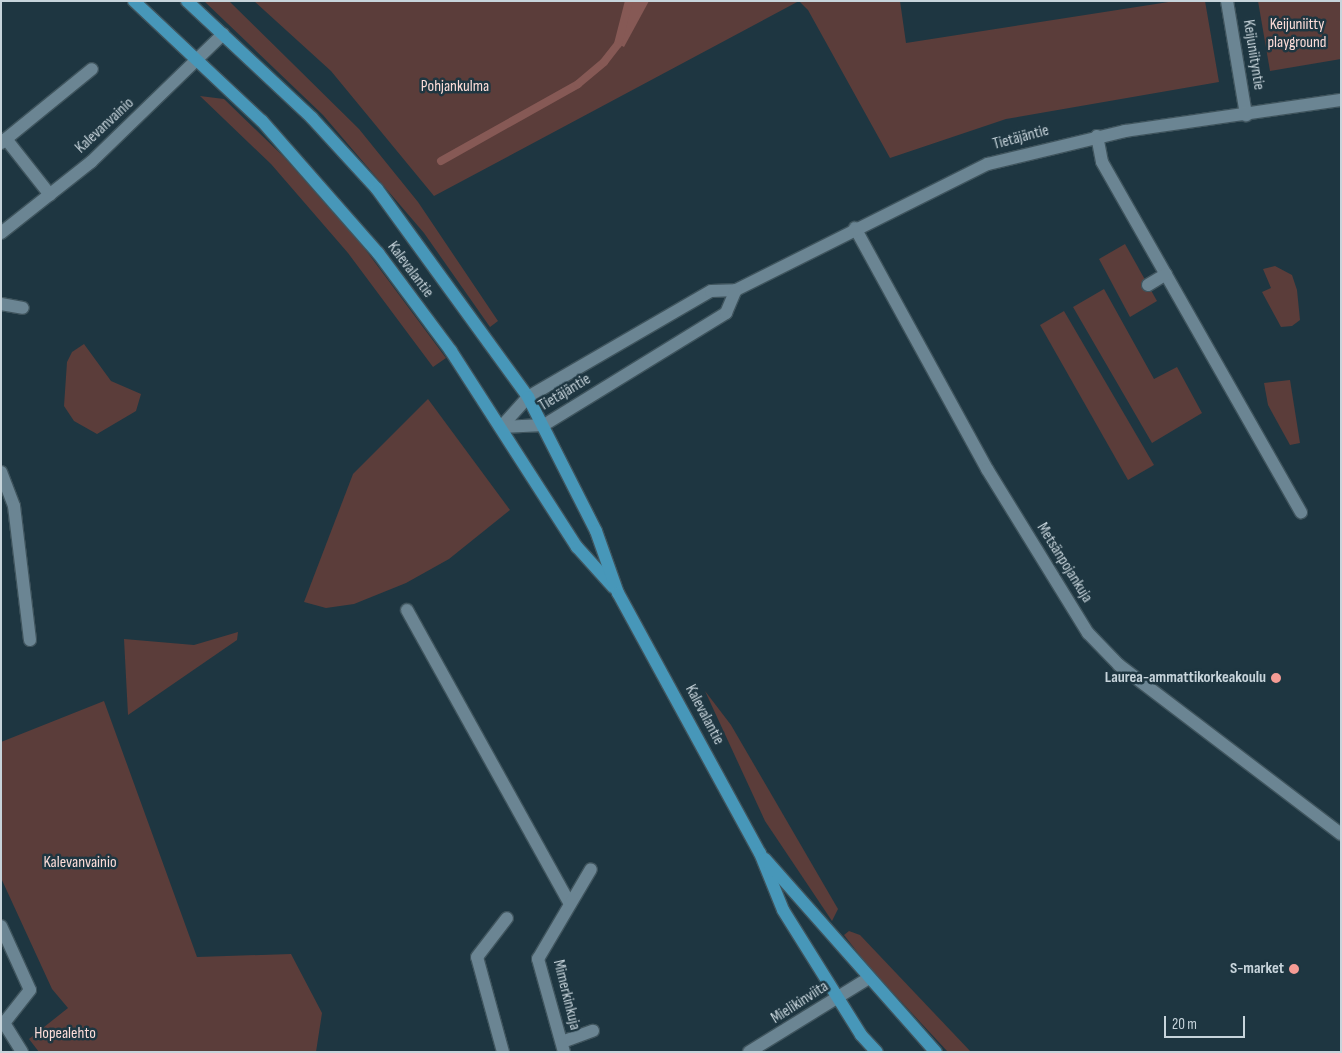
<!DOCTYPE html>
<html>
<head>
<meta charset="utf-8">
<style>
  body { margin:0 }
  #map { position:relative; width:1342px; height:1053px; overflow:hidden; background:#1e3641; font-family:"Sofia Sans Condensed",sans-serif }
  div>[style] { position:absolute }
  .green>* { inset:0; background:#5b3d3a }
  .water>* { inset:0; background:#865955 }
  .stream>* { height:8px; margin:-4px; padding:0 4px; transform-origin:4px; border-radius:4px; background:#865955 }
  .roads { filter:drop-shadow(1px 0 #3f545d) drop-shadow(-1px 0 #3f545d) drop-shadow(0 1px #3f545d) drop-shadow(0 -1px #3f545d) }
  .minor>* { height:12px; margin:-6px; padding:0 6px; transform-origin:6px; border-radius:6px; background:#6b8593 }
  .major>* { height:12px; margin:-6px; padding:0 6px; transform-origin:6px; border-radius:6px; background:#4797b9 }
  .dots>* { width:14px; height:14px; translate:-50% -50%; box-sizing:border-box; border:2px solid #1e3641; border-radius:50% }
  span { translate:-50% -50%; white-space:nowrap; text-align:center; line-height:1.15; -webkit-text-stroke:5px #1e3641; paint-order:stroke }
  .park-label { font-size:16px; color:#fcdcd8 }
  .street-label { font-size:16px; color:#c7d4db }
  .poi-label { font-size:16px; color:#c7d4db; font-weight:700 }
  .right { translate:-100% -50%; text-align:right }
  .frame { position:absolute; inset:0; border:2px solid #c7d4db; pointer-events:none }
  .scale { position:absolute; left:1164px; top:1016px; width:81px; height:22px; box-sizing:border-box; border:2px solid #c7d4db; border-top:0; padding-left:6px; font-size:15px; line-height:18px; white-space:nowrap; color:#c7d4db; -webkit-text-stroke:4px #1e3641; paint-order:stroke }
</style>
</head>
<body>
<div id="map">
  <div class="green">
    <i style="clip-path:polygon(204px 1px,229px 1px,359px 129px,418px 202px,498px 321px,490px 327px,424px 233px,323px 115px)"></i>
    <i style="clip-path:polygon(254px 1px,900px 1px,906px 43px,1175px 1px,1205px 1px,1219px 82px,1006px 119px,890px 158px,808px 10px,799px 1px,434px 196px,331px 71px)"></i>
    <i style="clip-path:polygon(1258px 1px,1341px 1px,1341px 59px,1270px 71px)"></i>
    <i style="clip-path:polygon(200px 96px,224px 99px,283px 156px,362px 245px,446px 358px,433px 367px,348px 253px,271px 164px)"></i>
    <i style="clip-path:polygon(1125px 244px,1157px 301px,1130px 317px,1099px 259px)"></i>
    <i style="clip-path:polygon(1275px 266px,1292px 275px,1297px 290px,1300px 320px,1292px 326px,1281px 327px,1262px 292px,1271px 288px,1263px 269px)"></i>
    <i style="clip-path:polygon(1104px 289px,1154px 379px,1177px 367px,1202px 413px,1152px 443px,1073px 307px)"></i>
    <i style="clip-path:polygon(1064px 311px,1154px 465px,1128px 480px,1040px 325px)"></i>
    <i style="clip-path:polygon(84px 344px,111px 381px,141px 394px,136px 411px,97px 434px,74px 421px,64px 406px,67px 362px,72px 352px)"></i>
    <i style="clip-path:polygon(1290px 380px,1300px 443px,1290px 445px,1268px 405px,1264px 383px)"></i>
    <i style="clip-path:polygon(428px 399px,510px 510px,449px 559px,406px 583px,354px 604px,326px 608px,304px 602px,353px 474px)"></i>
    <i style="clip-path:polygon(238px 632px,237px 640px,128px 715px,124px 639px,194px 645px)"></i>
    <i style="clip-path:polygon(705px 691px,731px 725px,838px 909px,832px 921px,765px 821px)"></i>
    <i style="clip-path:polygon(104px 701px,197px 957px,291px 954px,322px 1013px,316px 1052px,39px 1052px,29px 1039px,68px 1008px,52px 989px,1px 878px,1px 742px)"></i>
    <i style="clip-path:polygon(849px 931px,860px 935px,971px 1052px,948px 1052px,868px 966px,844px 935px)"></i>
  </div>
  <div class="water">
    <i style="clip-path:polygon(629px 1px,649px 1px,624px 47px,618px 44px)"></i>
  </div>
  <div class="stream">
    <i style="left:441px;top:161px;width:157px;rotate:-29.3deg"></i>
    <i style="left:578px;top:84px;width:34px;rotate:-40deg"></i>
    <i style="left:604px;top:62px;width:23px;rotate:-52deg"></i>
    <i style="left:618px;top:44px;width:44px;rotate:-75.7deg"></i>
  </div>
  <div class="roads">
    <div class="minor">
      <i style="left:1227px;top:1px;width:116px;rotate:80.5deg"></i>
      <i style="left:1097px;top:136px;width:26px;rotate:79deg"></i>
      <i style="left:1102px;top:162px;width:403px;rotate:60.4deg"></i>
      <i style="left:6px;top:139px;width:71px;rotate:51.8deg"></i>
      <i style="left:1px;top:143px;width:117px;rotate:-39.1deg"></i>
      <i style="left:855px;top:228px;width:275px;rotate:61.3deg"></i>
      <i style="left:987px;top:469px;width:193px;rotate:58.4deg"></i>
      <i style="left:1088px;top:633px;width:45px;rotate:45.9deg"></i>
      <i style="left:1119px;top:665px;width:279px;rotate:37.3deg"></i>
      <i style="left:1px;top:233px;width:115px;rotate:-38.3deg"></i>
      <i style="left:91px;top:162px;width:184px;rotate:-44.1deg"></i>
      <i style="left:1148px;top:285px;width:21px;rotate:-31deg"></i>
      <i style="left:1px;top:304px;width:22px;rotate:10deg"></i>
      <i style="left:501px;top:427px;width:40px;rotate:-48deg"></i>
      <i style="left:528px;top:397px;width:211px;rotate:-30.1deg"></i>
      <i style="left:711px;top:291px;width:25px;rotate:-2deg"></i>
      <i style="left:736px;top:290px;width:282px;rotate:-26.6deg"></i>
      <i style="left:988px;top:164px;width:141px;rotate:-13.5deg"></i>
      <i style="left:1125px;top:131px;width:218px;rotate:-8.2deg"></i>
      <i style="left:501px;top:427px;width:43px;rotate:-2.7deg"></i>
      <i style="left:544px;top:425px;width:214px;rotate:-31.6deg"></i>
      <i style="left:726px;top:313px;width:25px;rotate:-67deg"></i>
      <i style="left:1px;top:472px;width:36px;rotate:69deg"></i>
      <i style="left:14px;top:506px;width:135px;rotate:83.2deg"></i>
      <i style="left:407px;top:610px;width:334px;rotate:61deg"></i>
      <i style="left:1px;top:926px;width:70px;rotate:65.6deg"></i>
      <i style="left:30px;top:990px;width:42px;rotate:128.2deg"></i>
      <i style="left:4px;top:1023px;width:34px;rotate:58deg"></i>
      <i style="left:562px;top:1042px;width:33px;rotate:-20deg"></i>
      <i style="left:503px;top:1052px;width:98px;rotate:-105.3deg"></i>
      <i style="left:477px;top:957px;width:49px;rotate:-52.4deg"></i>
      <i style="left:564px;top:1052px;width:97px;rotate:-105.6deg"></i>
      <i style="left:538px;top:959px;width:104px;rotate:-59.5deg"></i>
      <i style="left:749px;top:1052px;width:139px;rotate:-31.7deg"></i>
    </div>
    <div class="major">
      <i style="left:134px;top:1px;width:175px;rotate:43.2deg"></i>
      <i style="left:262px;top:121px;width:176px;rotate:48.7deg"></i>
      <i style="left:378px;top:253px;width:122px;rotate:53.3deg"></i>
      <i style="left:451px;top:351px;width:233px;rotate:57.3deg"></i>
      <i style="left:577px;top:547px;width:54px;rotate:48deg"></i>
      <i style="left:187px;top:1px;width:171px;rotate:43.1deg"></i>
      <i style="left:312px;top:118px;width:96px;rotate:47.5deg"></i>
      <i style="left:377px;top:189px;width:257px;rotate:54deg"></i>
      <i style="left:528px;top:397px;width:150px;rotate:63.1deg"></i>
      <i style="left:596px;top:531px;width:66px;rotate:70.5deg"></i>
      <i style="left:618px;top:593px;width:296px;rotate:61.4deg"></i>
      <i style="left:760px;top:853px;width:61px;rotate:68deg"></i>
      <i style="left:783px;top:910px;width:147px;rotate:58deg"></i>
      <i style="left:861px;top:1035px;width:23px;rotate:47deg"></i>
      <i style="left:765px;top:859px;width:258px;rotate:48.5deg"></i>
    </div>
  </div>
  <div class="dots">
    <i style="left:1276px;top:678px;background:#f59c95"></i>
    <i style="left:1294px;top:969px;background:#f59c95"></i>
  </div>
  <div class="park-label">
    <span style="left:1297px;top:34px">Keijuniitty<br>playground</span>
    <span style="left:455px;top:87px">Pohjankulma</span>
    <span style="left:80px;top:863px">Kalevanvainio</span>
    <span style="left:65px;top:1034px">Hopealehto</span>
  </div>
  <div class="street-label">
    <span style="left:1253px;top:55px;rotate:81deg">Keijuniityntie</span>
    <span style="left:105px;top:126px;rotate:-43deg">Kalevanvainio</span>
    <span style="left:1021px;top:138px;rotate:-15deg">Tietäjäntie</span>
    <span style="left:410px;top:270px;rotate:53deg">Kalevalantie</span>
    <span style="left:565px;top:393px;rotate:-31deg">Tietäjäntie</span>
    <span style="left:1064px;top:563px;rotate:58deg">Metsänpojankuja</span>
    <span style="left:704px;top:715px;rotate:62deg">Kalevalantie</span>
    <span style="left:566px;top:995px;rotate:76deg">Mimerkinkuja</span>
    <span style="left:800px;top:1003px;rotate:-33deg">Mielikinviita</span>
  </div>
  <div class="poi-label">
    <span class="right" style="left:1266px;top:678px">Laurea-ammattikorkeakoulu</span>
    <span class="right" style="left:1284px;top:969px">S-market</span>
  </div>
  <div class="frame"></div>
  <div class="scale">20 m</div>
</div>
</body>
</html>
